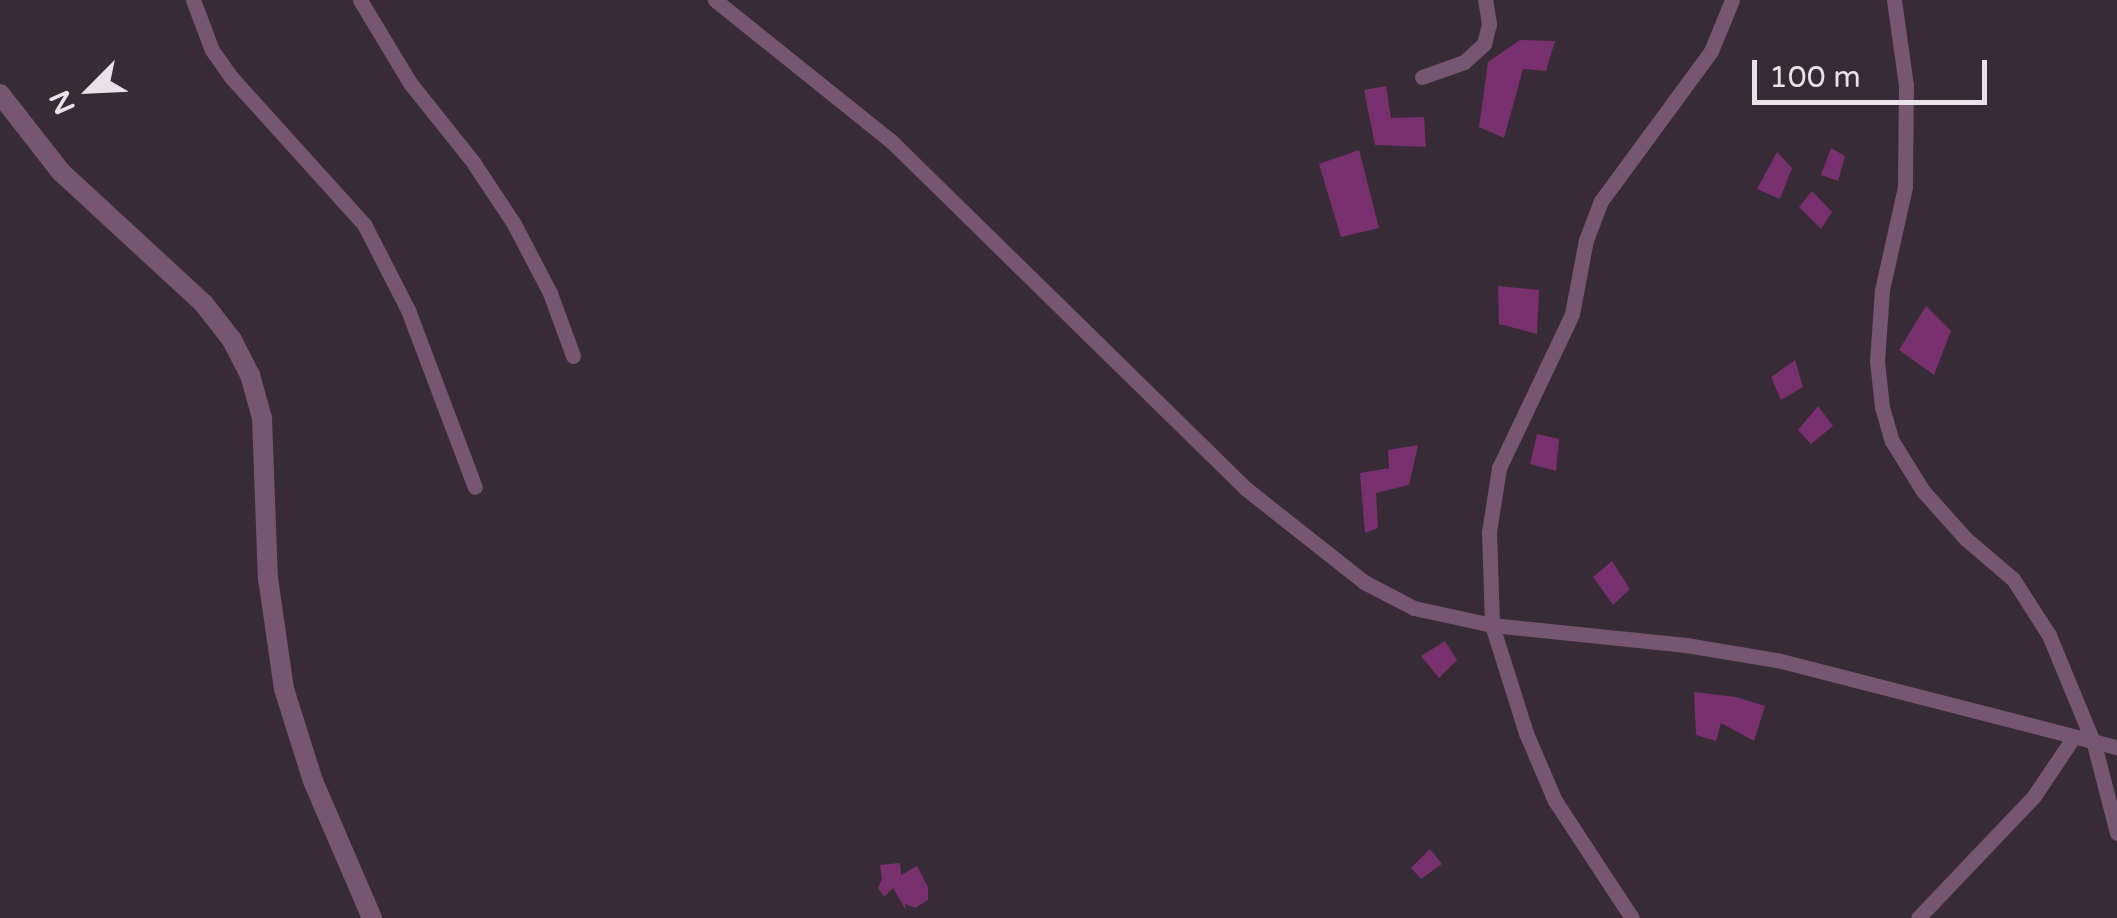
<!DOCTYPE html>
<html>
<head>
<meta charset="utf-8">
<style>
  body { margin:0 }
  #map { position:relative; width:2117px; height:918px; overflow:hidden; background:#372b35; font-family:"Varela Round",sans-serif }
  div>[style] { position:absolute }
  .building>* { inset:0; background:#78306f }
  .minor>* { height:15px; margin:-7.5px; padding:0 7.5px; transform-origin:7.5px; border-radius:7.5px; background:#775671 }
  .tertiary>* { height:20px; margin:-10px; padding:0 10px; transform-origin:10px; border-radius:10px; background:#775671 }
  span { translate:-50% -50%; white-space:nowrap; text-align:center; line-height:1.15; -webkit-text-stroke:8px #372b35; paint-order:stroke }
  .north { position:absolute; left:40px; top:40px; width:100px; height:100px; -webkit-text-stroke:8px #372b35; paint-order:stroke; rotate:246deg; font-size:28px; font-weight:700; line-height:40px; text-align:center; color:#eae2e8 }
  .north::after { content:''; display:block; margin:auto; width:35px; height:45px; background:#eae2e8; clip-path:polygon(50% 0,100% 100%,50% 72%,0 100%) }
  .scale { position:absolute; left:1752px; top:60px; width:235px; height:45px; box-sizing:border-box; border:5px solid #eae2e8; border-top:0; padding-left:12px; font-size:30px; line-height:35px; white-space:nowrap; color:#eae2e8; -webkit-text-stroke:8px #372b35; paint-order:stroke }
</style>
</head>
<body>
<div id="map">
  <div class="building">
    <i style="clip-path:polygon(1520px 40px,1555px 41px,1546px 71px,1523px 69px,1504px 138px,1479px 127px,1488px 62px)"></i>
    <i style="clip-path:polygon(1386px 86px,1391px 118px,1424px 117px,1426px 147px,1375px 145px,1364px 90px)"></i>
    <i style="clip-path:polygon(1831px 148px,1845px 156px,1838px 181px,1821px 175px)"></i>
    <i style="clip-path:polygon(1359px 150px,1379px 228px,1341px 237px,1319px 164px)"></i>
    <i style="clip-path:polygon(1777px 152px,1792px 168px,1780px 199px,1757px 189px)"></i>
    <i style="clip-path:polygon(1812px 191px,1832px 212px,1821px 229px,1799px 207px)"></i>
    <i style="clip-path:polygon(1498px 286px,1539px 290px,1537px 334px,1499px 324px)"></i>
    <i style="clip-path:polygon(1926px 306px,1951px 331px,1934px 375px,1899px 350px)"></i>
    <i style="clip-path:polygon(1795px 360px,1803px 387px,1781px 400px,1771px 377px)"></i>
    <i style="clip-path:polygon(1818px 406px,1833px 426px,1811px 444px,1798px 430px)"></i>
    <i style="clip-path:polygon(1537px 434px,1559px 439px,1556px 471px,1530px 464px)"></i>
    <i style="clip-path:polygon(1418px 445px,1409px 485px,1376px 493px,1378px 528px,1365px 533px,1360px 473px,1389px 468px,1388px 450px)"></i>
    <i style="clip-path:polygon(1612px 561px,1630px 589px,1613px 605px,1593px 577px)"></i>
    <i style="clip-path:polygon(1445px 641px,1457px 660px,1439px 678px,1421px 656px)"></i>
    <i style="clip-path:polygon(1694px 692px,1736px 697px,1765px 706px,1754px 741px,1721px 723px,1716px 741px,1696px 735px)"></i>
    <i style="clip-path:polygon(1430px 849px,1442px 864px,1421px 879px,1411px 868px)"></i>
    <i style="clip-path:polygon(900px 863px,901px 875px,917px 866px,928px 887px,928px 900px,915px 908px,905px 904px,906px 910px,893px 888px,884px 897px,878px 888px,882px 879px,880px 865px)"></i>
  </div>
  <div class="minor">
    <i style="left:193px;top:0;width:53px;rotate:69.2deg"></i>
    <i style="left:212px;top:50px;width:33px;rotate:55deg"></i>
    <i style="left:231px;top:77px;width:198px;rotate:47.9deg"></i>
    <i style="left:364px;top:224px;width:97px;rotate:62.9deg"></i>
    <i style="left:408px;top:310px;width:189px;rotate:69.3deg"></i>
    <i style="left:360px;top:0;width:97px;rotate:58.9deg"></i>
    <i style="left:410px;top:83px;width:101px;rotate:51.4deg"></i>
    <i style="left:473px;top:162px;width:74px;rotate:56.5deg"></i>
    <i style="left:514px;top:224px;width:78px;rotate:62.4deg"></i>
    <i style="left:550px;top:293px;width:67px;rotate:69.9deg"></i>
    <i style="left:715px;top:0;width:226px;rotate:38.7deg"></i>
    <i style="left:891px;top:141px;width:496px;rotate:44.4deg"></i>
    <i style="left:1245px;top:488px;width:152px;rotate:38.3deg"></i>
    <i style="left:1364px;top:582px;width:56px;rotate:27.5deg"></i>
    <i style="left:1414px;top:608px;width:80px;rotate:12.3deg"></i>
    <i style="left:1492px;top:625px;width:195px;rotate:5.9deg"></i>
    <i style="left:1686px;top:645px;width:92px;rotate:9.4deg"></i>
    <i style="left:1777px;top:660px;width:351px;rotate:14.4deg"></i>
    <i style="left:1894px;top:0;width:86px;rotate:82deg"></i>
    <i style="left:1906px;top:85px;width:102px;rotate:90.6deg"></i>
    <i style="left:1905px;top:187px;width:106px;rotate:102.6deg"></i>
    <i style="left:1882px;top:290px;width:71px;rotate:94deg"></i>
    <i style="left:1877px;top:361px;width:46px;rotate:83.8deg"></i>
    <i style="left:1882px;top:407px;width:35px;rotate:74deg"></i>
    <i style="left:1892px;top:441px;width:59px;rotate:58.2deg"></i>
    <i style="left:1923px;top:491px;width:64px;rotate:48.1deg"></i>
    <i style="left:1966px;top:539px;width:62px;rotate:40.4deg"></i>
    <i style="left:2013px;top:579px;width:67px;rotate:57.3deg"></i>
    <i style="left:2049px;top:635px;width:118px;rotate:67.6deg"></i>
    <i style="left:2094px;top:744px;width:92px;rotate:75.5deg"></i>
    <i style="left:1422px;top:77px;width:45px;rotate:-19.7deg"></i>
    <i style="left:1464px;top:62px;width:27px;rotate:-42deg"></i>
    <i style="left:1484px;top:44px;width:21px;rotate:-76deg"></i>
    <i style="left:1489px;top:24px;width:24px;rotate:-99deg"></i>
    <i style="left:1632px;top:918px;width:140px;rotate:-123.3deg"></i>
    <i style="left:1555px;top:801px;width:74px;rotate:-113.1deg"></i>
    <i style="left:1526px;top:733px;width:113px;rotate:-107.5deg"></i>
    <i style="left:1492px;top:625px;width:93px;rotate:-91.8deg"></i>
    <i style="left:1489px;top:532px;width:65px;rotate:-81.1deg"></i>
    <i style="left:1499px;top:468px;width:170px;rotate:-64.6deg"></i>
    <i style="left:1572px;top:314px;width:75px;rotate:-79.3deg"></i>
    <i style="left:1586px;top:240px;width:42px;rotate:-69deg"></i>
    <i style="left:1601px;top:201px;width:186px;rotate:-53.7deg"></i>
    <i style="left:1711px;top:51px;width:55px;rotate:-67.6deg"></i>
    <i style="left:1918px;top:918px;width:168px;rotate:-46.4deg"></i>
    <i style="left:2034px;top:796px;width:70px;rotate:-56.1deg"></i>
  </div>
  <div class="tertiary">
    <i style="left:0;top:94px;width:99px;rotate:52deg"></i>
    <i style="left:61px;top:172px;width:195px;rotate:42.7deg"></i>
    <i style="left:204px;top:304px;width:46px;rotate:52.1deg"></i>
    <i style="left:232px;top:340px;width:39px;rotate:63deg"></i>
    <i style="left:250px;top:375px;width:45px;rotate:74.4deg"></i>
    <i style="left:262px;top:418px;width:160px;rotate:87.9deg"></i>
    <i style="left:268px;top:578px;width:112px;rotate:81.8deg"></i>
    <i style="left:284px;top:689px;width:96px;rotate:72.5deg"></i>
    <i style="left:313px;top:781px;width:149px;rotate:66.7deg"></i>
  </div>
  <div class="north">N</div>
  <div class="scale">100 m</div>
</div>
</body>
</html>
